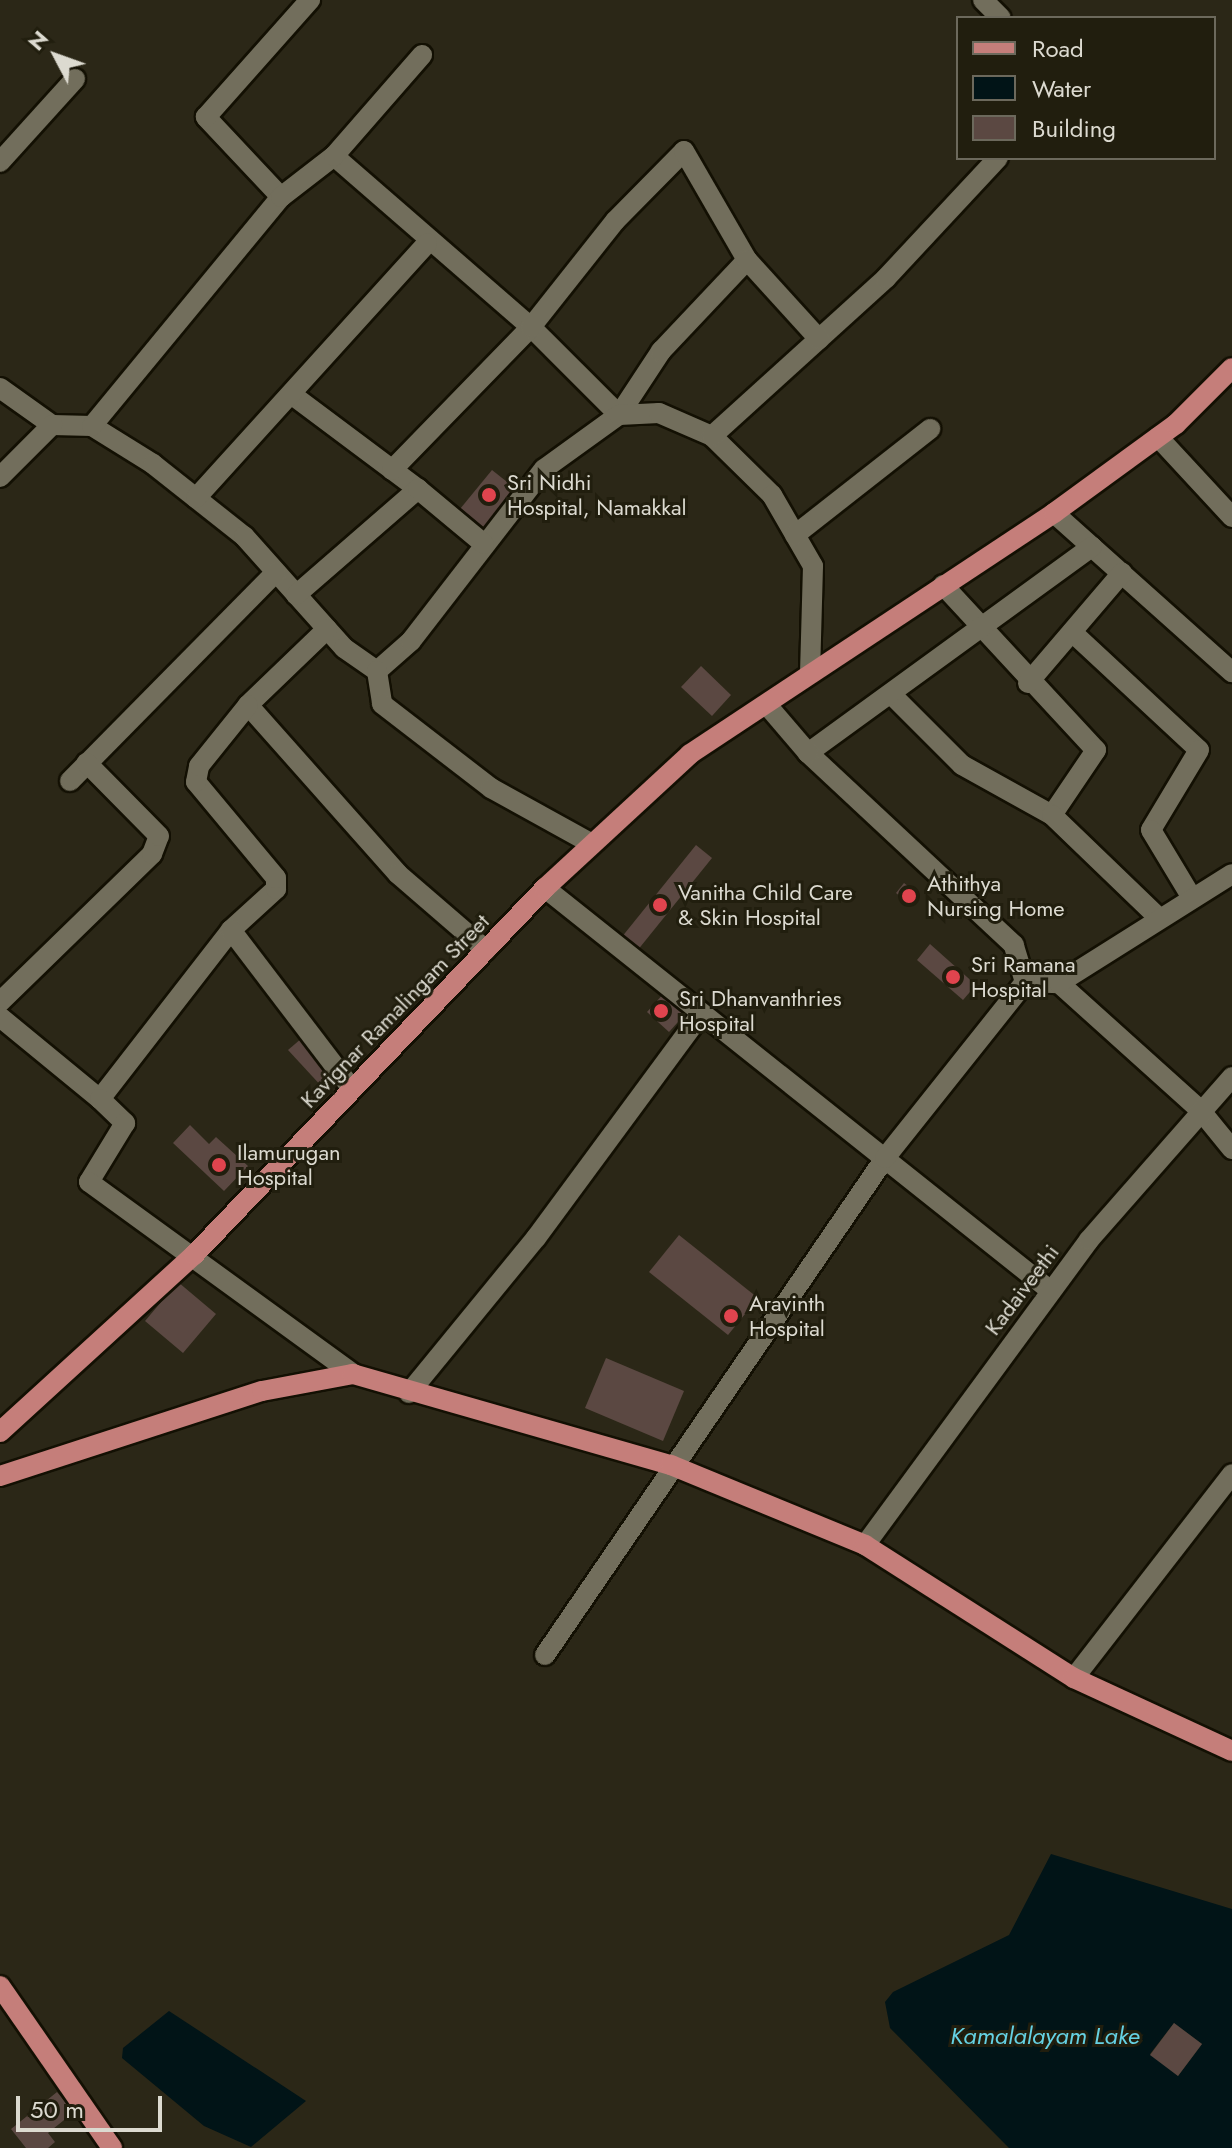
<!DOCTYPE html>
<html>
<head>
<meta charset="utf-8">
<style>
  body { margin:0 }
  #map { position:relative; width:1232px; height:2148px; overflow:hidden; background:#2b2717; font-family:Jost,sans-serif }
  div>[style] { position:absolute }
  .water>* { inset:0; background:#011417 }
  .building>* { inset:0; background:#5b4842 }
  .roads { filter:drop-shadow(2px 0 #131003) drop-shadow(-2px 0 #131003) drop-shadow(0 2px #131003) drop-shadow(0 -2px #131003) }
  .minor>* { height:20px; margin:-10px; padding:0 10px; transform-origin:10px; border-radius:10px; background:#726e5c }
  .major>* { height:20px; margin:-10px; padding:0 10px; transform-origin:10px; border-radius:10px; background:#c57e7a }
  .dots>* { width:22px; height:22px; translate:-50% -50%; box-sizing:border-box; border:4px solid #211e0e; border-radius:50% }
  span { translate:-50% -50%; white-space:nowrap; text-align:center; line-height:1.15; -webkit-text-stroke:6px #211e0e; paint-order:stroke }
  .poi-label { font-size:22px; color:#dcdad0 }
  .left { translate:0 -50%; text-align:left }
  .street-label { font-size:22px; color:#dcdad0 }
  .water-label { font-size:24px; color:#65d1e3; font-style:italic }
  .legend { position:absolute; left:956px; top:16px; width:260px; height:144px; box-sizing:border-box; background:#211e0e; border:2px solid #6c695c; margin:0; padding:10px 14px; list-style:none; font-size:24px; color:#dcdad0 }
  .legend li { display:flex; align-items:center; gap:16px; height:40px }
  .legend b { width:40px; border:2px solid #6c695c }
  .north { position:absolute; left:16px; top:16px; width:80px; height:80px; -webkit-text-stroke:6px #211e0e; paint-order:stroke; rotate:311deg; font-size:22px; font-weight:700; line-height:32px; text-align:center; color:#dcdad0 }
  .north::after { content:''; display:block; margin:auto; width:28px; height:36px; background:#dcdad0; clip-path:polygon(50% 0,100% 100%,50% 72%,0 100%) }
  .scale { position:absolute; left:16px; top:2096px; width:146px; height:36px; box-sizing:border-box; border:4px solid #dcdad0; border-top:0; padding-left:10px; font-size:24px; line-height:28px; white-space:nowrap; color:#dcdad0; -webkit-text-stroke:6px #211e0e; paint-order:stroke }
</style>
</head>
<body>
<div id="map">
  <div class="water">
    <i style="clip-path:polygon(evenodd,1051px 1854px,1232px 1909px,1232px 2148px,1009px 2148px,890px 2028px,885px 2002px,893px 1992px,1009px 1935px,1051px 1854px,1174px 2023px,1202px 2044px,1178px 2076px,1150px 2054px,1174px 2023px)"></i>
    <i style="clip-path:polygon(169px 2011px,306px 2101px,251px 2147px,204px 2126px,122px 2058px,123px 2048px)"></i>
  </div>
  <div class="building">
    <i style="clip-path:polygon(492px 470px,516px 489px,484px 528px,460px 509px)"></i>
    <i style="clip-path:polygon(701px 666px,731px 695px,712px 716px,681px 687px)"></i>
    <i style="clip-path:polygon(696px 845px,712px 858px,637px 951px,621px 938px)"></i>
    <i style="clip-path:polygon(904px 883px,918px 894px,910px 904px,896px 893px)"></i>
    <i style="clip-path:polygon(930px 944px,976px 985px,963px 1000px,917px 960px)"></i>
    <i style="clip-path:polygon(665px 992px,687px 1012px,669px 1032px,647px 1012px)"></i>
    <i style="clip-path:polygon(302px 1038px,337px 1076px,324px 1089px,288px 1050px)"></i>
    <i style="clip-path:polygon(190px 1125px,209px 1144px,216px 1137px,248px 1166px,224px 1191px,173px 1143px)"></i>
    <i style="clip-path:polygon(679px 1235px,758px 1298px,728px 1335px,649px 1272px)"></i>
    <i style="clip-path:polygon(178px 1282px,216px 1314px,183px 1353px,145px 1321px)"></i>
    <i style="clip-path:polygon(606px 1358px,684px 1391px,663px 1441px,585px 1408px)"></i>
    <i style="clip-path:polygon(1174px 2023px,1202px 2044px,1178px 2076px,1150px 2055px)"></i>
    <i style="clip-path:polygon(57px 2092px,74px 2112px,48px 2133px,55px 2142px,48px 2148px,26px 2148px,11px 2129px)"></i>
  </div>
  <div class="roads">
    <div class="minor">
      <i style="left:983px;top:0;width:25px;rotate:45deg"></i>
      <i style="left:334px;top:156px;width:261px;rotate:41deg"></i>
      <i style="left:531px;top:327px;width:124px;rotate:45deg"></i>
      <i style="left:619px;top:415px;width:77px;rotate:-56.7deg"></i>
      <i style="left:661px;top:351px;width:125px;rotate:-46.6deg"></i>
      <i style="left:0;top:162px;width:112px;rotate:-47.9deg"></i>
      <i style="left:281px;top:197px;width:110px;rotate:-133.2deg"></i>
      <i style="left:206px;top:117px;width:157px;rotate:-48.4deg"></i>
      <i style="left:0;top:388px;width:64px;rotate:35.4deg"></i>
      <i style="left:52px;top:425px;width:40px;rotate:1.4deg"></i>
      <i style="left:92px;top:426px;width:72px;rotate:31.9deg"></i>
      <i style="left:153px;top:464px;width:116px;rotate:38.4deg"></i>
      <i style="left:244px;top:536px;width:150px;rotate:48.2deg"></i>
      <i style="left:344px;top:648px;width:40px;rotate:34.9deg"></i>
      <i style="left:377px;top:671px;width:45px;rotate:-41.4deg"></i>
      <i style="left:411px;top:641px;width:217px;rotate:-52.3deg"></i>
      <i style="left:544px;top:469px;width:92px;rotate:-35.8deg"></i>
      <i style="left:619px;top:415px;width:40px;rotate:-2.9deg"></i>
      <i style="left:659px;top:413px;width:58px;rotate:23.5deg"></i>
      <i style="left:712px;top:436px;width:84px;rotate:44.5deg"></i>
      <i style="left:772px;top:495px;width:82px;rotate:60deg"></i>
      <i style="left:813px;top:566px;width:105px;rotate:91.6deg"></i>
      <i style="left:291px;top:394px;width:159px;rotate:36.8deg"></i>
      <i style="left:92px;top:426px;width:297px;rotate:-50.5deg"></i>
      <i style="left:281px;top:197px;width:67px;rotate:-37.7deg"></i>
      <i style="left:334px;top:156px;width:134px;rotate:-48.9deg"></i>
      <i style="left:712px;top:436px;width:235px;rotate:-42.2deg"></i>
      <i style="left:886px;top:278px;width:164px;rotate:-47deg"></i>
      <i style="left:1158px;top:437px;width:109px;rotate:47.2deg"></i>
      <i style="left:392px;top:470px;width:199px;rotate:-45.8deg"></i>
      <i style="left:531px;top:327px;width:135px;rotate:-51.6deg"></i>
      <i style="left:615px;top:221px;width:98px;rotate:-45.4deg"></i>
      <i style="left:684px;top:151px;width:126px;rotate:60deg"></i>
      <i style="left:747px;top:260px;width:107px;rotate:47.7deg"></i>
      <i style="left:0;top:477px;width:74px;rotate:-45deg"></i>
      <i style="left:196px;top:498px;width:344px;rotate:-47.8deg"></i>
      <i style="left:1054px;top:513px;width:239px;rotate:41.8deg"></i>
      <i style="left:795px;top:535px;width:172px;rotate:-38.1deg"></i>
      <i style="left:943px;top:585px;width:225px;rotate:47.2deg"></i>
      <i style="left:1096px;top:750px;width:78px;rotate:124.1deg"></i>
      <i style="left:296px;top:595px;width:162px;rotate:-41deg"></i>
      <i style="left:418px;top:489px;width:86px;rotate:39.8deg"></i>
      <i style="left:327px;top:629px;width:110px;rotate:136.1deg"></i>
      <i style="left:248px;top:705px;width:226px;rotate:48.4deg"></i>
      <i style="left:398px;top:874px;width:116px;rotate:40.8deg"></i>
      <i style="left:1072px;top:632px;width:173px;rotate:42.9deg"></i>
      <i style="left:1199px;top:750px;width:93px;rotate:121deg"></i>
      <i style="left:1151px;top:830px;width:79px;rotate:58.9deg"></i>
      <i style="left:377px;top:671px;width:33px;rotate:81deg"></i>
      <i style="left:382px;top:704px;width:138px;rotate:37.6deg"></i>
      <i style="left:491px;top:788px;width:115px;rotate:29deg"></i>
      <i style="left:1028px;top:683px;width:145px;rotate:-49.5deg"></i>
      <i style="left:892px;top:695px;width:99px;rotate:45deg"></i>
      <i style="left:962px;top:765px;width:103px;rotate:29.1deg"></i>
      <i style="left:1052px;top:815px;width:147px;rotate:43.9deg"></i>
      <i style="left:808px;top:753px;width:351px;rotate:-36deg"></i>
      <i style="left:70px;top:781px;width:293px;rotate:-45.4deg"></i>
      <i style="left:545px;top:888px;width:647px;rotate:38.54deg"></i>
      <i style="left:231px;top:930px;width:61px;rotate:-42.3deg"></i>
      <i style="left:276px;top:889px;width:11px;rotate:-90deg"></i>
      <i style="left:276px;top:878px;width:125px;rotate:-129.8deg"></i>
      <i style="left:196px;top:782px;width:16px;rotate:-79deg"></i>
      <i style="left:199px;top:766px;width:78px;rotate:-51.2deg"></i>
      <i style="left:1025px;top:982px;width:34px;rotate:2deg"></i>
      <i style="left:1059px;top:983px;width:191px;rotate:42deg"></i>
      <i style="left:1201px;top:1111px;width:49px;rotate:50.8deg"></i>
      <i style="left:1059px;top:983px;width:204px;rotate:-32.2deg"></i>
      <i style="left:0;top:1002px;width:212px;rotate:-44.2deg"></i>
      <i style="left:152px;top:854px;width:19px;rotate:-69deg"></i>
      <i style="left:159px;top:836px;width:103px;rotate:-134.6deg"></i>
      <i style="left:0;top:1017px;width:129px;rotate:39.4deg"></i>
      <i style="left:100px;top:1099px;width:214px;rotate:-52.2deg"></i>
      <i style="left:231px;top:930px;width:200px;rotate:52.7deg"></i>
      <i style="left:100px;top:1099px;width:35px;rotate:44deg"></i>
      <i style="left:125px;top:1123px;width:69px;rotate:121.4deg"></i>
      <i style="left:89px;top:1182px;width:326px;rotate:36deg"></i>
      <i style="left:409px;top:1393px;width:200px;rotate:-50.7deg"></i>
      <i style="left:536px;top:1238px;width:275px;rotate:-53.6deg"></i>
      <i style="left:865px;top:1545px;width:378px;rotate:-53.7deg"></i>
      <i style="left:1089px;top:1240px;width:217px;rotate:-48.7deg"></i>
      <i style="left:545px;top:1655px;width:602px;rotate:-55.62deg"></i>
      <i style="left:885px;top:1158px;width:225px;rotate:-51.5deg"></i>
      <i style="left:1025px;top:982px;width:39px;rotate:-107deg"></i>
      <i style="left:1014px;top:945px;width:282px;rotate:-137deg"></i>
      <i style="left:808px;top:753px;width:63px;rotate:-130.5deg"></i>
      <i style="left:1074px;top:1678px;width:258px;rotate:-52.2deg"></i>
    </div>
    <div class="major">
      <i style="left:0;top:1432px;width:263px;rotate:-42.4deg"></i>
      <i style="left:194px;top:1255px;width:508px;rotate:-46.28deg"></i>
      <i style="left:545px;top:888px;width:197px;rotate:-42.7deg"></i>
      <i style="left:690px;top:754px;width:437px;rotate:-33.5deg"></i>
      <i style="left:1054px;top:513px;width:151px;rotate:-36.1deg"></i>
      <i style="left:1176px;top:424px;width:79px;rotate:-45deg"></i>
      <i style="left:0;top:1476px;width:275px;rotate:-18deg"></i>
      <i style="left:262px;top:1391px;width:93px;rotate:-10.6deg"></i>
      <i style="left:353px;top:1374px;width:331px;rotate:16deg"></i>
      <i style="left:671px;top:1465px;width:210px;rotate:22.4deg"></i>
      <i style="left:865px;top:1545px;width:248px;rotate:32.5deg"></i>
      <i style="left:1074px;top:1678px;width:174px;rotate:24.8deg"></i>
      <i style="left:0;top:1986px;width:197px;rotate:55.3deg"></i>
    </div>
  </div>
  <div class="dots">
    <i style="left:489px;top:495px;background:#e0444e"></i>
    <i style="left:909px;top:896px;background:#e0444e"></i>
    <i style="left:660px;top:905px;background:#e0444e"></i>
    <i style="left:953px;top:977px;background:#e0444e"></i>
    <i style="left:661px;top:1011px;background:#e0444e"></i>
    <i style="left:219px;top:1165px;background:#e0444e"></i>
    <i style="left:731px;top:1316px;background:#e0444e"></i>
  </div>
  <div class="poi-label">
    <span class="left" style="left:507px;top:495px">Sri Nidhi<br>Hospital, Namakkal</span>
    <span class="left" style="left:927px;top:896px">Athithya<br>Nursing Home</span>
    <span class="left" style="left:678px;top:905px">Vanitha Child Care<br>&amp; Skin Hospital</span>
    <span class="left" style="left:971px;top:977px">Sri Ramana<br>Hospital</span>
    <span class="left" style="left:679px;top:1011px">Sri Dhanvanthries<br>Hospital</span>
    <span class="left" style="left:237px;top:1165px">Ilamurugan<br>Hospital</span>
    <span class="left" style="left:749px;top:1316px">Aravinth<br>Hospital</span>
  </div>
  <div class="street-label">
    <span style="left:395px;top:1011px;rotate:-46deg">Kavignar Ramalingam Street</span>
    <span style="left:1022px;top:1290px;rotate:-53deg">Kadaiveethi</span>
  </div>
  <div class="water-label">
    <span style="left:1045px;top:2036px">Kamalalayam Lake</span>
  </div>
  <ul class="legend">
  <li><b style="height:10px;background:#c57e7a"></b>Road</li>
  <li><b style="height:22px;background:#011417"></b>Water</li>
  <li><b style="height:22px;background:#5b4842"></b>Building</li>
  </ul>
  <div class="north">N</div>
  <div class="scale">50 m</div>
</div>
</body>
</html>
